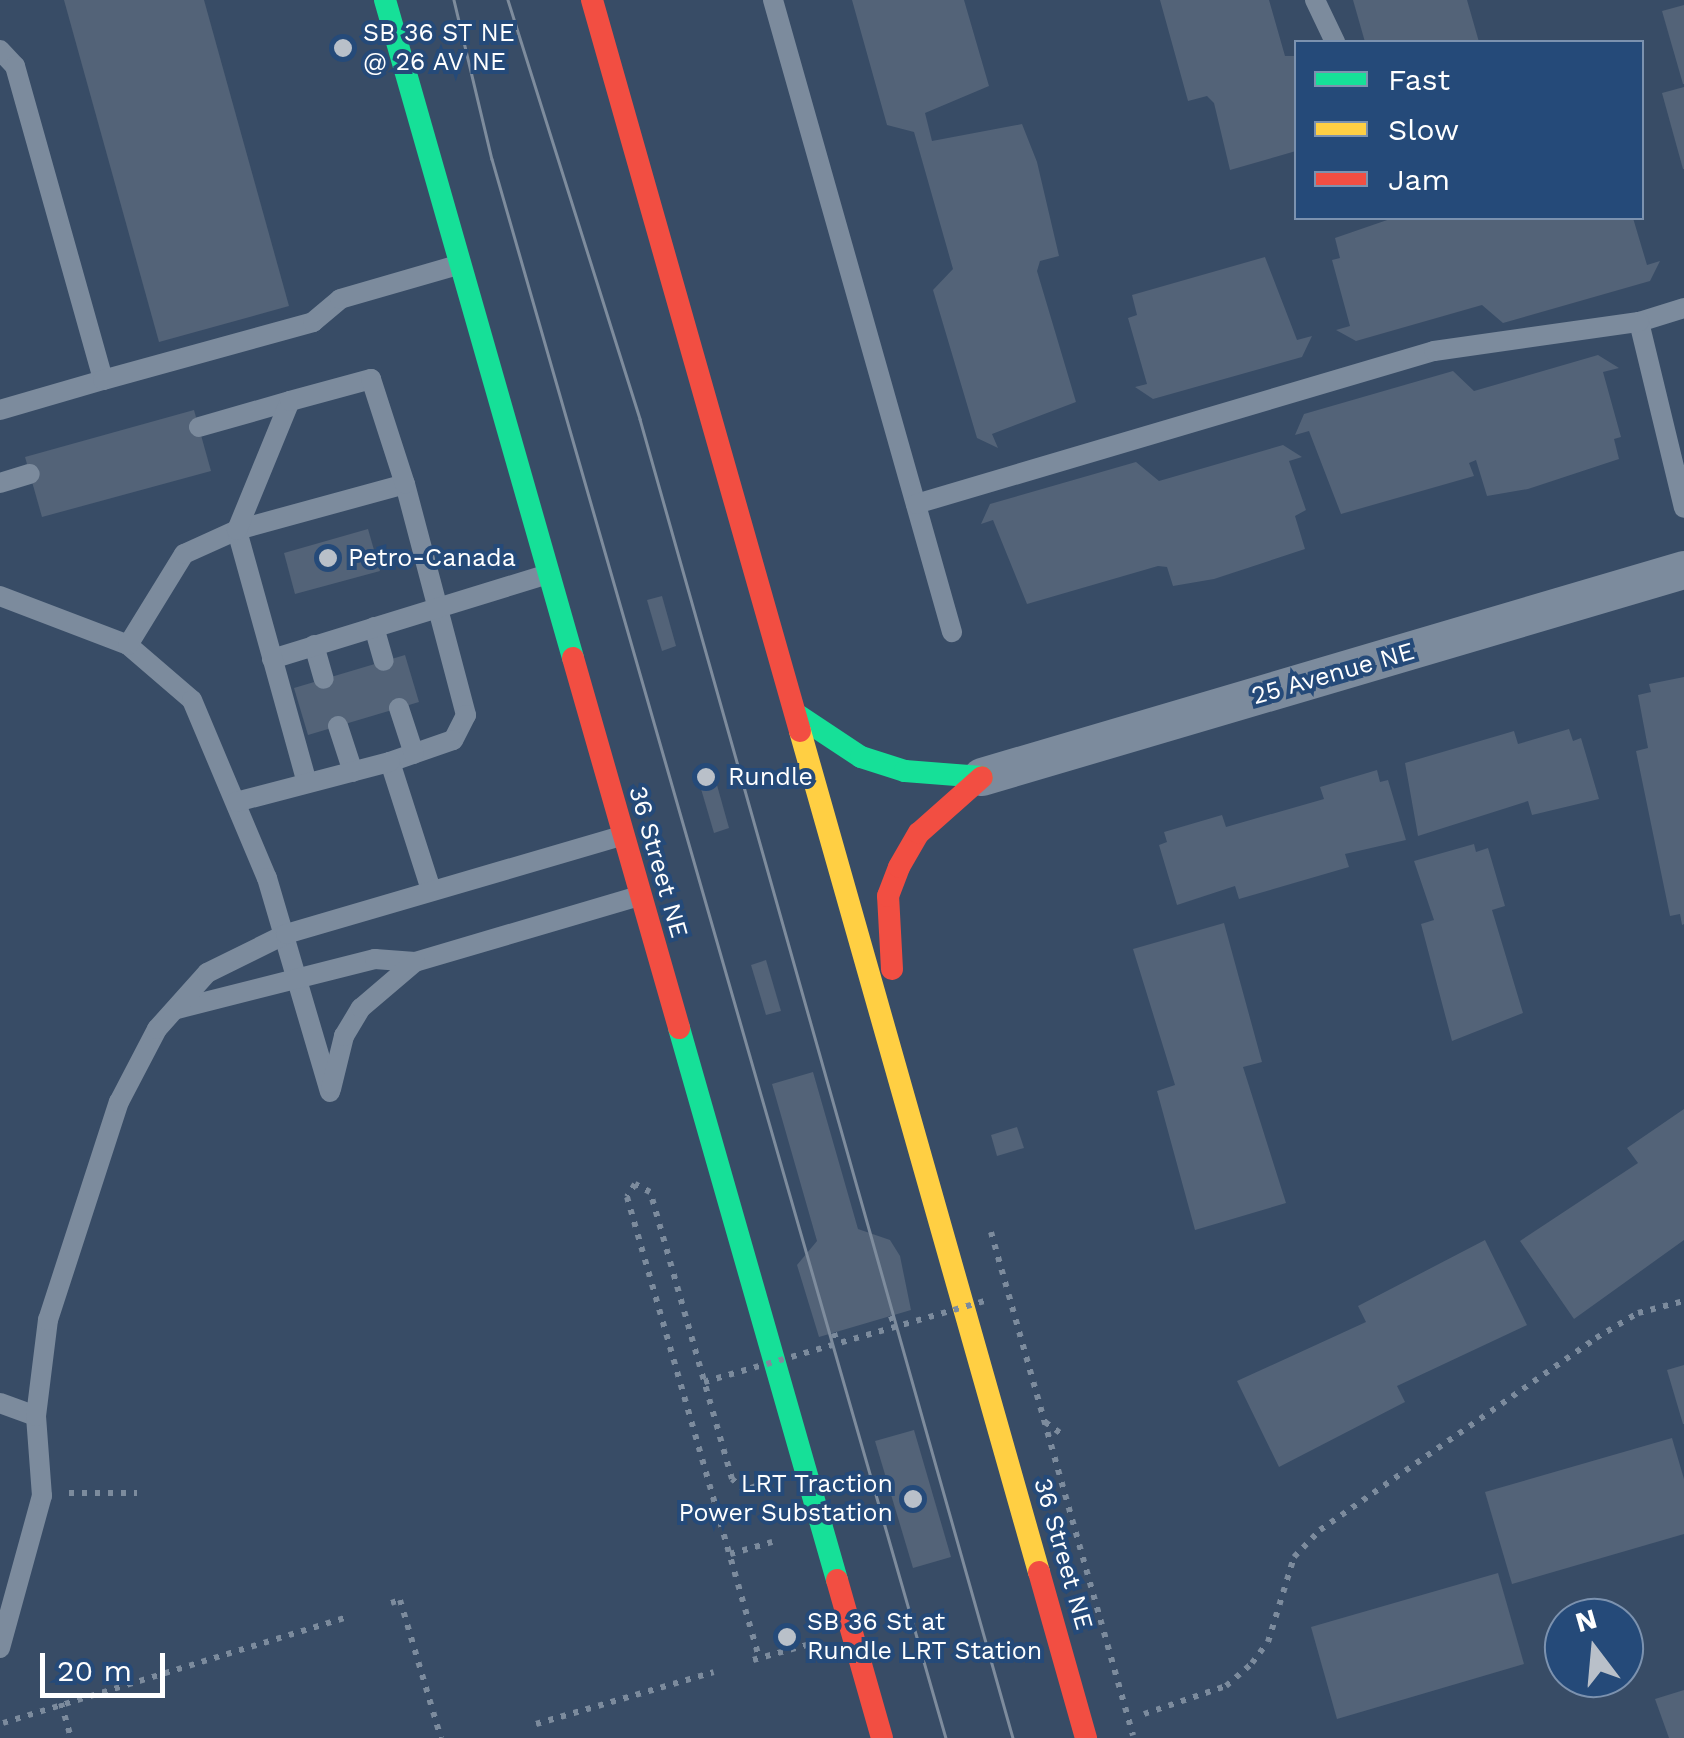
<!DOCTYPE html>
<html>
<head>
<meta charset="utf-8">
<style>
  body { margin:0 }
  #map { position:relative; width:1684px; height:1738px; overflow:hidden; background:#384c66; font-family:"Work Sans",sans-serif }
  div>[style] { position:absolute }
  .building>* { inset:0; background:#536378 }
  .path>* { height:6px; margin-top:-3px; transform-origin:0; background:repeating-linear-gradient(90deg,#7c8b9d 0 5px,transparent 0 13px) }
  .lane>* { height:20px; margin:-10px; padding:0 10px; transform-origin:10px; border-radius:10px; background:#7c8b9d }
  .street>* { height:38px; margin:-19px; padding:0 19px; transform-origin:19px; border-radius:19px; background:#7c8b9d }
  .fast>* { height:22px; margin:-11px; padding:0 11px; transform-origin:11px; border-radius:11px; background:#16e098 }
  .slow>* { height:22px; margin:-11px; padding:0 11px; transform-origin:11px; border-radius:11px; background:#ffcf43 }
  .jam>* { height:22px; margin:-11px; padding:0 11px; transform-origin:11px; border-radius:11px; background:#f24e42 }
  .tram>* { height:2.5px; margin:-1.25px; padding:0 1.25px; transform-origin:1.25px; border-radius:1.25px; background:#7e8c9d }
  .path-bridge>* { height:6px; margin-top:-3px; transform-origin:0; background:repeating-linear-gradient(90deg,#7c8b9d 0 5px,transparent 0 13px) }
  .dots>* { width:28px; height:28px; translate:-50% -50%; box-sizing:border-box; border:5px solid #254a79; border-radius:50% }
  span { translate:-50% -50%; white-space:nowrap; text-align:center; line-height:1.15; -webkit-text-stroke:8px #254a79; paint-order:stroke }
  .poi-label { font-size:25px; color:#fff }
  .left { translate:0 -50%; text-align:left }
  .right { translate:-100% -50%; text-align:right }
  .street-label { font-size:25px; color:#fff }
  .legend { position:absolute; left:1294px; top:40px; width:350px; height:180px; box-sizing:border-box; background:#254a79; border:2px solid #7c92af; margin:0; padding:12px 18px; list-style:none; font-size:30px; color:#fff }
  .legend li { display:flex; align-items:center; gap:20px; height:50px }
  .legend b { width:50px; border:2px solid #7c92af }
  .north { position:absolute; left:1544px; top:1598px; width:100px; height:100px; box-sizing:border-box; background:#254a79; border:2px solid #7c92af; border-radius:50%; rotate:344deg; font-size:28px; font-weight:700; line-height:40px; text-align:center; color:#fff }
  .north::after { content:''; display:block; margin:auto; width:35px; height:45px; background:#b9c0c9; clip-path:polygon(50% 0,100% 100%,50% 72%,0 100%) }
  .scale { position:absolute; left:40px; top:1653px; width:125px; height:45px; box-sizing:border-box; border:5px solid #fff; border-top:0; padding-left:12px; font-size:30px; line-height:35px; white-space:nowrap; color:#fff; -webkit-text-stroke:8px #254a79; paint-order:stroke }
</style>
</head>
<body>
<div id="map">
  <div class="building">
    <i style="clip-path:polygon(64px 0,204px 0,289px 306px,159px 342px)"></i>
    <i style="clip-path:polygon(852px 0,964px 0,989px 86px,925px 113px,932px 141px,1022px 124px,1037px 162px,1059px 256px,1040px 261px,1037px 271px,1076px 402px,992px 434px,998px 448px,977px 438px,933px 290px,953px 269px,914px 132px,887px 125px)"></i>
    <i style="clip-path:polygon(1160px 0,1269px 0,1285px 56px,1296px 56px,1296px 151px,1230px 170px,1214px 103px,1207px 96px,1188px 101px)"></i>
    <i style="clip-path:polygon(1353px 0,1467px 0,1479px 42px,1365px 42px)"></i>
    <i style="clip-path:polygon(1684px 5px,1684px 84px,1683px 84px,1662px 11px)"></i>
    <i style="clip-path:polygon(1684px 87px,1684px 169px,1683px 169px,1662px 93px)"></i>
    <i style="clip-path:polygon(1393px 218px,1633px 218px,1647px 265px,1660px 261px,1650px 281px,1503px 323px,1482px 305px,1356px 341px,1336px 330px,1350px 326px,1332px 260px,1340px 258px,1335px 238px)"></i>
    <i style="clip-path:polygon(1265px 257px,1297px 340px,1312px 336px,1302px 357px,1153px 399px,1135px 387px,1147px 384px,1128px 318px,1137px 315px,1132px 295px)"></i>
    <i style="clip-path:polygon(1598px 355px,1619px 368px,1603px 372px,1621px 437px,1614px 439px,1619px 459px,1528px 489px,1487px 496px,1476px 460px,1469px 463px,1474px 476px,1341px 514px,1309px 431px,1295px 435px,1304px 414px,1453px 371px,1474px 391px)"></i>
    <i style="clip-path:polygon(194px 410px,211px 471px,42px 517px,25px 457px)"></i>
    <i style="clip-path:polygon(1283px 445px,1302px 457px,1289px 461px,1306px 510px,1295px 516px,1305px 549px,1214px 579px,1173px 586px,1167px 567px,1158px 566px,1027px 604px,993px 520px,981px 524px,990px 504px,1136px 462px,1159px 481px)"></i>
    <i style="clip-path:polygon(368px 529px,380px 571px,295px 594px,284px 553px)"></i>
    <i style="clip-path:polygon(662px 596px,676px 646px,662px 651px,647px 600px)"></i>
    <i style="clip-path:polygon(405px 655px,419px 702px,308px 735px,294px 688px)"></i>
    <i style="clip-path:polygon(1684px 677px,1684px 924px,1682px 925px,1680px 914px,1670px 916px,1636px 751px,1648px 748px,1638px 695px,1651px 692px,1649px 684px)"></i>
    <i style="clip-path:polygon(1569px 729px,1573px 741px,1581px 738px,1599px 799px,1532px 815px,1528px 801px,1418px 836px,1405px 763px,1514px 731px,1518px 744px)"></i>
    <i style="clip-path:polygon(1377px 770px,1380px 782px,1388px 780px,1406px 840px,1345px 854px,1349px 867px,1239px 899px,1235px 886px,1177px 905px,1159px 845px,1167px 842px,1164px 832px,1222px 815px,1226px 827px,1324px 799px,1320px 787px)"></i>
    <i style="clip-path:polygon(715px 778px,729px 828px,714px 833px,699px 782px)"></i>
    <i style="clip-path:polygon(1474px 844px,1476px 852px,1488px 848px,1505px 906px,1492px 910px,1523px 1013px,1452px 1041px,1421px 924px,1434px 920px,1414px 861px)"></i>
    <i style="clip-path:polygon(1224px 923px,1262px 1062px,1243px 1067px,1286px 1203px,1195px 1230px,1157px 1091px,1175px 1085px,1133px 949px)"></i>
    <i style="clip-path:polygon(766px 960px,781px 1011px,766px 1015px,751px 965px)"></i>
    <i style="clip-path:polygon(813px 1072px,858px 1229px,890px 1240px,900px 1256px,911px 1310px,819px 1337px,797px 1265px,817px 1241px,772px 1084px)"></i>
    <i style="clip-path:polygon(1684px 1109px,1684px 1240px,1574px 1319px,1520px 1241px,1638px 1163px,1627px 1148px)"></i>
    <i style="clip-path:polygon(1017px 1127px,1024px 1148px,997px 1156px,991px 1135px)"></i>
    <i style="clip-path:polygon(1485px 1240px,1527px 1325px,1397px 1386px,1405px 1402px,1279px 1467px,1237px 1381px,1366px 1322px,1358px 1306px)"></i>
    <i style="clip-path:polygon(1684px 1365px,1684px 1424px,1683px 1424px,1667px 1370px)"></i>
    <i style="clip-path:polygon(914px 1430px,951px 1557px,913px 1568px,875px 1441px)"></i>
    <i style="clip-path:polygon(1672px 1438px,1684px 1479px,1684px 1534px,1512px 1584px,1485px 1492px)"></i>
    <i style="clip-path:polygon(1498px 1573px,1524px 1664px,1337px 1719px,1311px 1627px)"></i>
    <i style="clip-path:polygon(1684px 1690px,1684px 1738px,1669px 1738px,1655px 1699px)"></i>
  </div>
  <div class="path">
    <i style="left:891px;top:1316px;width:12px;rotate:70deg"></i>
    <i style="left:834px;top:1333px;width:10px;rotate:73deg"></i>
    <i style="left:1045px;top:1422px;width:19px;rotate:36deg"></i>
    <i style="left:756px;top:1486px;width:12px;rotate:160deg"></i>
    <i style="left:745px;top:1490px;width:17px;rotate:-140deg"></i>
    <i style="left:732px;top:1479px;width:298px;rotate:-105.9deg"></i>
    <i style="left:650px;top:1192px;width:17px;rotate:-152deg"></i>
    <i style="left:635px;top:1184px;width:15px;rotate:122deg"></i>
    <i style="left:627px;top:1197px;width:480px;rotate:74deg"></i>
    <i style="left:69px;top:1493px;width:68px"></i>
    <i style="left:730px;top:1554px;width:44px;rotate:-15.9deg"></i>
    <i style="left:391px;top:1603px;width:9px;rotate:-18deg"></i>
    <i style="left:400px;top:1600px;width:144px;rotate:73.5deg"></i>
    <i style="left:753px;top:1660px;width:59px;rotate:-15.7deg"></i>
    <i style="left:61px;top:1703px;width:36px;rotate:74deg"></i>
    <i style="left:1144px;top:1714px;width:87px;rotate:-18.9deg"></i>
    <i style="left:1226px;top:1686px;width:35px;rotate:-41deg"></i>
    <i style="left:1252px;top:1663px;width:26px;rotate:-53deg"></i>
    <i style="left:1268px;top:1642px;width:89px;rotate:-73deg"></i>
    <i style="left:1294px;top:1557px;width:37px;rotate:-46deg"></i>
    <i style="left:1320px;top:1530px;width:336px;rotate:-34.8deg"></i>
    <i style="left:1596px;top:1338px;width:49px;rotate:-30.8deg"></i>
    <i style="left:1638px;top:1313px;width:48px;rotate:-14.6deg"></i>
    <i style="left:3px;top:1723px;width:361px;rotate:-17.1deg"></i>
    <i style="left:536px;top:1724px;width:185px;rotate:-16.3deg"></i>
  </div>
  <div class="lane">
    <i style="left:773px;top:0;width:657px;rotate:74.19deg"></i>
    <i style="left:1315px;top:0;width:47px;rotate:64.5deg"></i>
    <i style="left:0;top:50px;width:22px;rotate:47deg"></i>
    <i style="left:15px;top:66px;width:326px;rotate:74.3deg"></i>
    <i style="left:103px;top:380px;width:107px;rotate:163.8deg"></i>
    <i style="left:1684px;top:308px;width:47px;rotate:162.7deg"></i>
    <i style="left:1639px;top:322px;width:191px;rotate:76.4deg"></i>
    <i style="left:103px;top:380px;width:218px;rotate:-15.4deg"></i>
    <i style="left:313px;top:322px;width:35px;rotate:-40deg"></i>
    <i style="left:340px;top:299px;width:123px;rotate:-16.1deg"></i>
    <i style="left:199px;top:427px;width:95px;rotate:-15.9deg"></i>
    <i style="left:0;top:483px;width:31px;rotate:-17deg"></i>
    <i style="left:916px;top:504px;width:540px;rotate:-16.46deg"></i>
    <i style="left:1434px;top:351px;width:207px;rotate:-8.1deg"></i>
    <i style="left:0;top:596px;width:137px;rotate:20.9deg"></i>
    <i style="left:128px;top:645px;width:84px;rotate:40.7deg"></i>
    <i style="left:192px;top:700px;width:193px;rotate:67.2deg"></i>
    <i style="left:267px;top:878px;width:223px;rotate:73.6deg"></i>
    <i style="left:374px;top:627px;width:35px;rotate:74deg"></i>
    <i style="left:128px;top:645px;width:107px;rotate:-58.4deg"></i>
    <i style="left:184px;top:554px;width:58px;rotate:-24.4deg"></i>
    <i style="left:237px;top:530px;width:174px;rotate:-15.3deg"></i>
    <i style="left:405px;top:484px;width:239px;rotate:75.2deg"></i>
    <i style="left:466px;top:715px;width:28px;rotate:117deg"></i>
    <i style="left:453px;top:740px;width:67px;rotate:160.8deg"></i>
    <i style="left:390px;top:762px;width:134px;rotate:72.2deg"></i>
    <i style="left:314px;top:645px;width:35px;rotate:74deg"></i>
    <i style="left:272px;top:659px;width:289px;rotate:-17.1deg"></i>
    <i style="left:399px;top:708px;width:48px;rotate:71.9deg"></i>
    <i style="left:338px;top:726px;width:48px;rotate:71.9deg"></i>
    <i style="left:307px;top:783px;width:263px;rotate:-105.5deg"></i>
    <i style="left:237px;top:530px;width:139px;rotate:-67.7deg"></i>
    <i style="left:290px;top:401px;width:84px;rotate:-15.2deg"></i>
    <i style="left:371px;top:379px;width:110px;rotate:72.1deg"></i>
    <i style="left:236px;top:802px;width:159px;rotate:-14.6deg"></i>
    <i style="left:177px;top:1009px;width:204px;rotate:-14.2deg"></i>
    <i style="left:375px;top:959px;width:40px;rotate:4.3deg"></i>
    <i style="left:415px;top:962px;width:234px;rotate:-16.4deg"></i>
    <i style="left:331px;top:1089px;width:55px;rotate:-76.2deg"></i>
    <i style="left:344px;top:1036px;width:33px;rotate:-59deg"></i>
    <i style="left:361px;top:1008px;width:71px;rotate:-40.4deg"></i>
    <i style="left:0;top:1403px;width:38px;rotate:20deg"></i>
    <i style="left:0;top:1648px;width:158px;rotate:-74.6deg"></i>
    <i style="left:42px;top:1496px;width:80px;rotate:-94.3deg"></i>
    <i style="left:36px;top:1416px;width:97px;rotate:-82.9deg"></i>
    <i style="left:48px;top:1320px;width:229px;rotate:-72deg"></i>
    <i style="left:119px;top:1102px;width:82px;rotate:-62.5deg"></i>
    <i style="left:157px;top:1029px;width:75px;rotate:-48.2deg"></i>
    <i style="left:207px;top:973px;width:88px;rotate:-26.3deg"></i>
    <i style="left:286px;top:934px;width:350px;rotate:-16.3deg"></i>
  </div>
  <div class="street">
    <i style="left:982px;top:777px;width:732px;rotate:-16.43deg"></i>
  </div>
  <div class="fast">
    <i style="left:385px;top:0;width:684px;rotate:74.05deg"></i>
    <i style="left:799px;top:716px;width:74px;rotate:33.5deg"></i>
    <i style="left:861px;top:757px;width:46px;rotate:17.7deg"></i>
    <i style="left:905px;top:771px;width:77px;rotate:4.5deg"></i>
    <i style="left:679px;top:1028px;width:574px;rotate:74.03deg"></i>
  </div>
  <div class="slow">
    <i style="left:800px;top:731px;width:874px;rotate:74.14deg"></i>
  </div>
  <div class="jam">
    <i style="left:592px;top:0;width:760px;rotate:74.12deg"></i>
    <i style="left:573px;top:658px;width:385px;rotate:74deg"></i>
    <i style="left:892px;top:969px;width:73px;rotate:-93.1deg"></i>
    <i style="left:888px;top:896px;width:31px;rotate:-69deg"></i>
    <i style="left:899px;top:867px;width:39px;rotate:-60deg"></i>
    <i style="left:919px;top:833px;width:84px;rotate:-41.6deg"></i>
    <i style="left:1039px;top:1572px;width:173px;rotate:74.2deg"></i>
    <i style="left:837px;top:1580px;width:164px;rotate:74.1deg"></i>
  </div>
  <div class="tram">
    <i style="left:454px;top:0;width:163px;rotate:76.6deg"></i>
    <i style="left:492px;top:159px;width:1643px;rotate:73.96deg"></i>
    <i style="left:508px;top:0;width:439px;rotate:72.5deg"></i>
    <i style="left:640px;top:419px;width:1371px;rotate:74.21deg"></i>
  </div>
  <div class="path-bridge">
    <i style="left:991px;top:1232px;width:523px;rotate:74.24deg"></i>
    <i style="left:704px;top:1382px;width:296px;rotate:-16.1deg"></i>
  </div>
  <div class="dots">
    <i style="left:343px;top:48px;background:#b9c0c9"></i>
    <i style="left:328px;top:558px;background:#b9c0c9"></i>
    <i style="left:706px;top:777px;background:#b9c0c9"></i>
    <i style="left:913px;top:1499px;background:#b9c0c9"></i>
    <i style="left:787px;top:1637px;background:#b9c0c9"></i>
  </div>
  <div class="poi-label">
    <span class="left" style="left:363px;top:48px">SB 36 ST NE<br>@ 26 AV NE</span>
    <span class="left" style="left:348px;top:558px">Petro-Canada</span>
    <span class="left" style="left:728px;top:777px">Rundle</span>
    <span class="right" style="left:893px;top:1499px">LRT Traction<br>Power Substation</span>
    <span class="left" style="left:807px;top:1637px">SB 36 St at<br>Rundle LRT Station</span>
  </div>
  <div class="street-label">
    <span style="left:1333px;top:674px;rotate:-16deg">25 Avenue NE</span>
    <span style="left:658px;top:862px;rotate:74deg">36 Street NE</span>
    <span style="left:1063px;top:1554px;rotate:74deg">36 Street NE</span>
  </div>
  <ul class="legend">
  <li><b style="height:12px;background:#16e098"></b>Fast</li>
  <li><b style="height:12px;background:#ffcf43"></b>Slow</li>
  <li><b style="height:12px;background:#f24e42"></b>Jam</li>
  </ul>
  <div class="north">N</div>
  <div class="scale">20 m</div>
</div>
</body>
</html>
